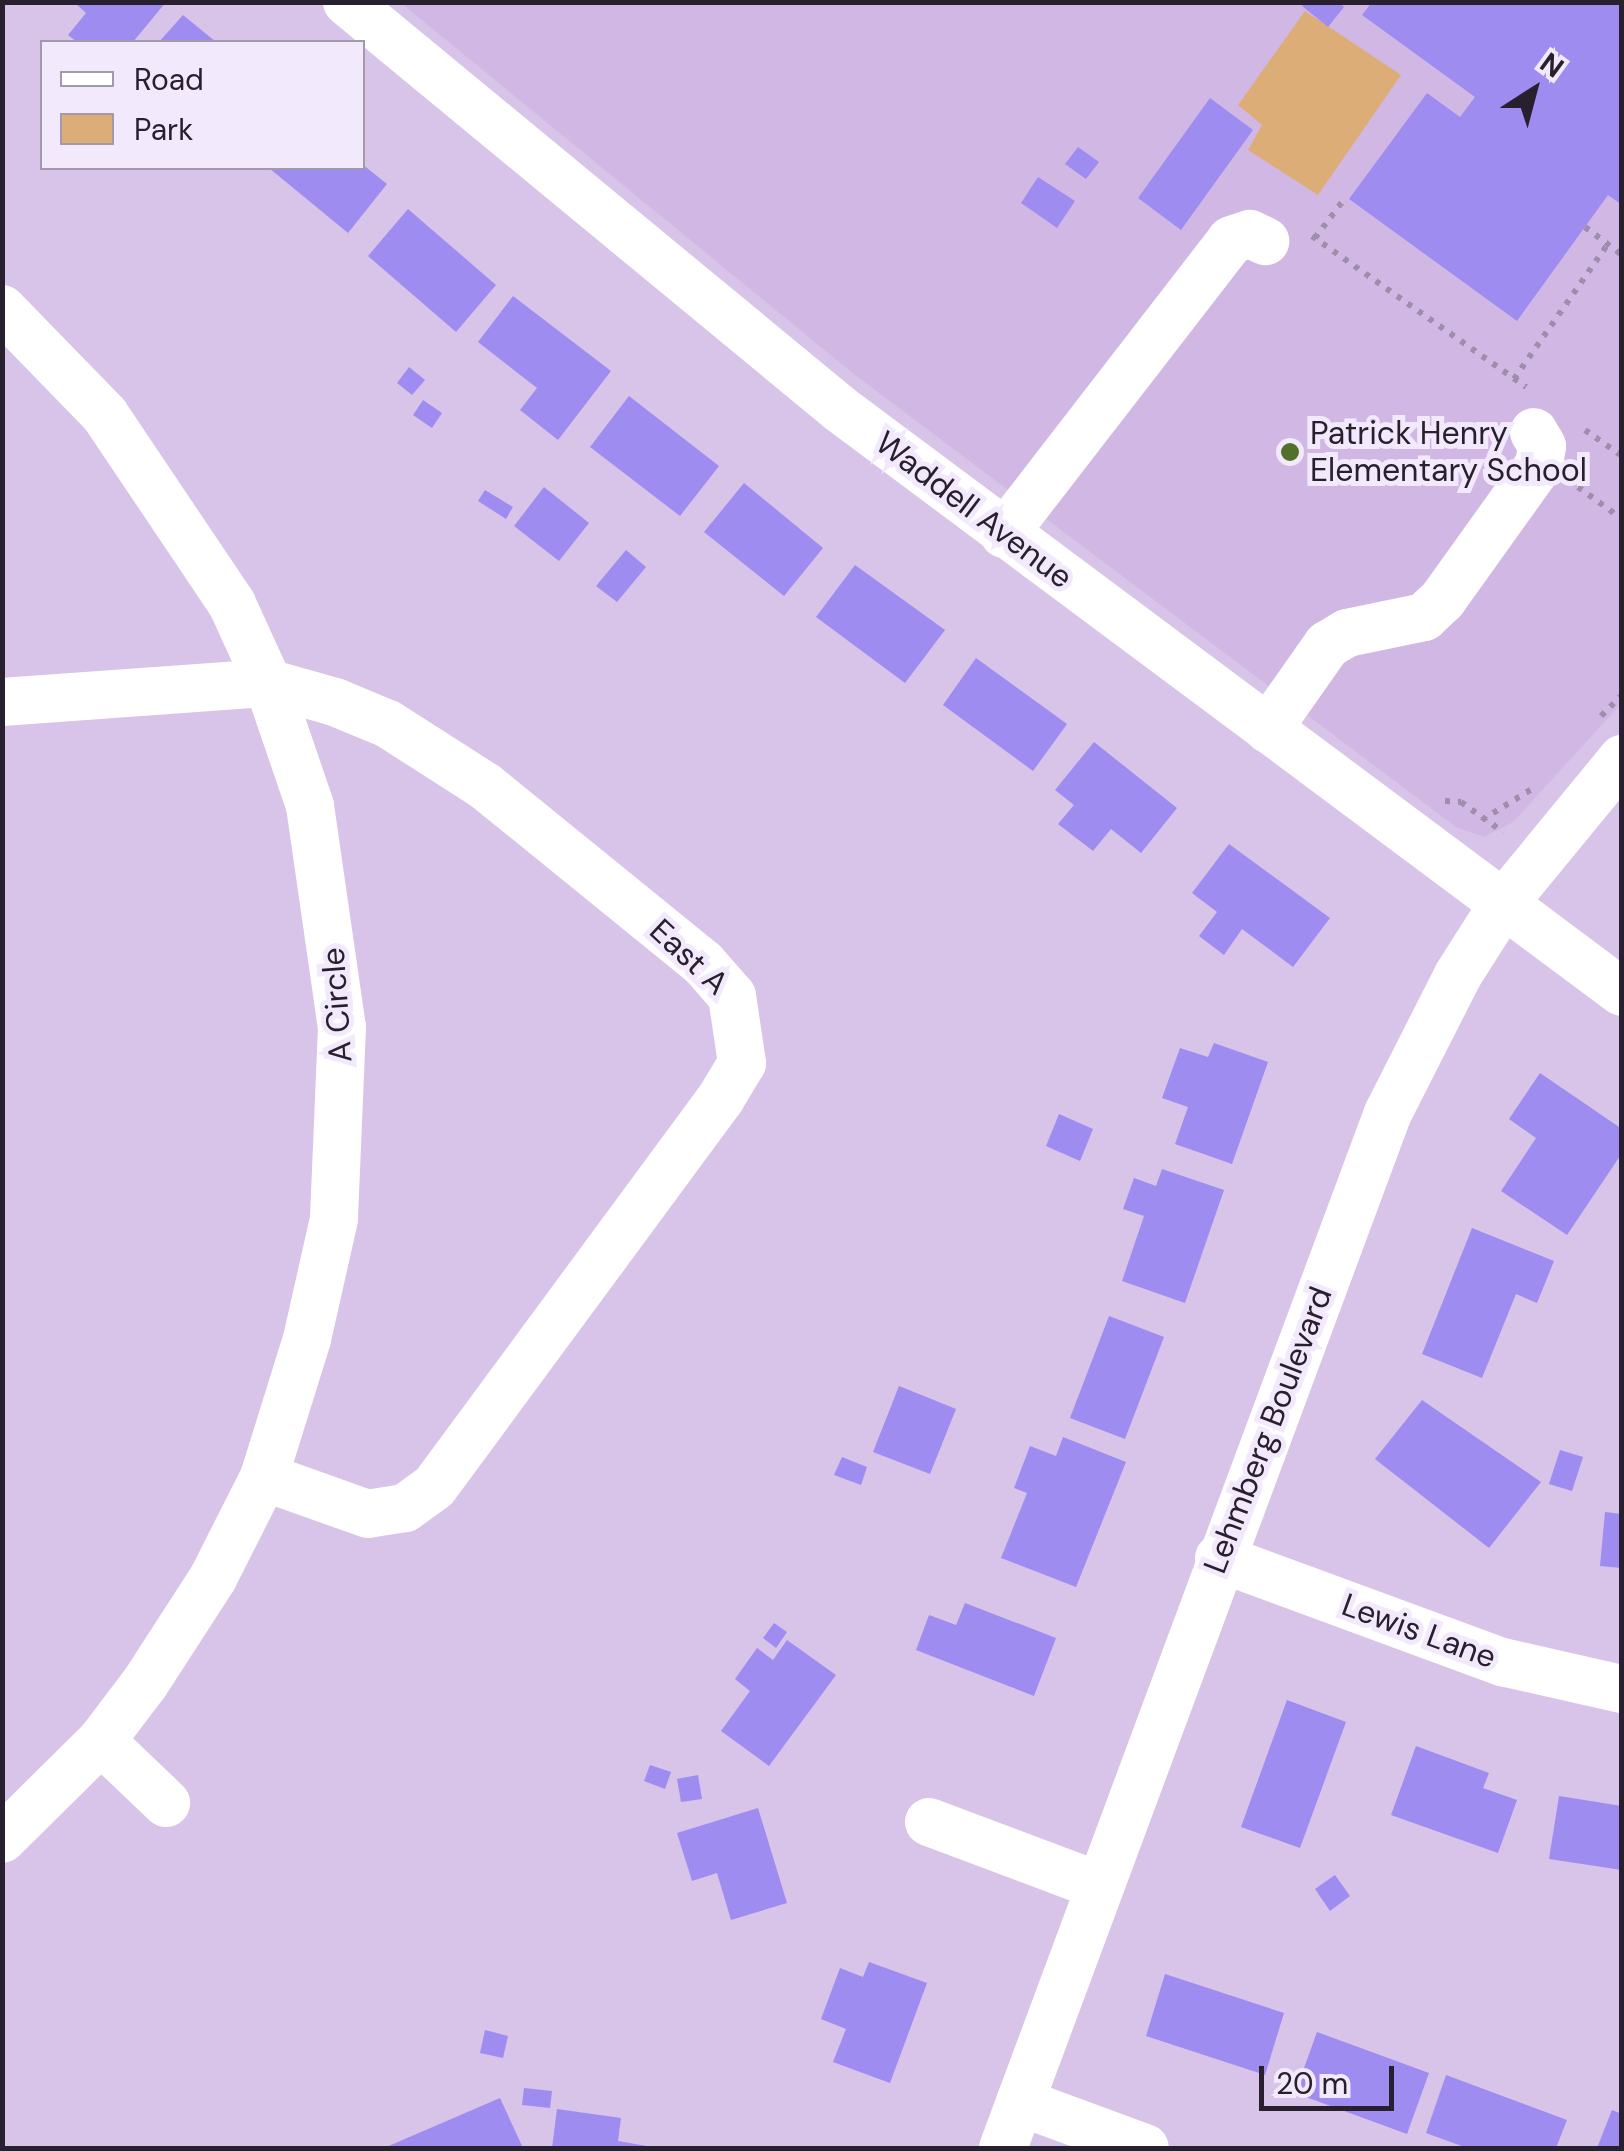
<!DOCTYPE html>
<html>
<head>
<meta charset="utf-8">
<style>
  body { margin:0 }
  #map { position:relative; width:1624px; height:2151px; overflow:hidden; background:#d8c3e9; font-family:"DM Sans",sans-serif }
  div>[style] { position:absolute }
  .built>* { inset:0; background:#d1b8e4 }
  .green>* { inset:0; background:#dcad77 }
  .building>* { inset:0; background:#9e8cf0 }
  .path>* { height:6px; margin-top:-3px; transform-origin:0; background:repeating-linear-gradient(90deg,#9e8eac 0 5px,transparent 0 13px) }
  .minor>* { height:48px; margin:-24px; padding:0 24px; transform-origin:24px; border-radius:24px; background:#fff }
  .dots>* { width:28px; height:28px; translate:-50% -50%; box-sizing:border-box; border:5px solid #f3e9fc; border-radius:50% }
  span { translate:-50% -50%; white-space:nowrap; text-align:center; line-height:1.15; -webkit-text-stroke:10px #f3e9fc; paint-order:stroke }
  .poi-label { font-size:32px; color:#28202e }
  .left { translate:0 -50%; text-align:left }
  .street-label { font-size:32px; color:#28202e }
  .frame { position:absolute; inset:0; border:5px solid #28202e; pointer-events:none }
  .legend { position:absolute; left:40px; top:40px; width:325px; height:130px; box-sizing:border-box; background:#f3e9fc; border:2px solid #a299aa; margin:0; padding:12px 18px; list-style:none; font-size:30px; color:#28202e }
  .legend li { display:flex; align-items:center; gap:20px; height:50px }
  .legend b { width:50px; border:2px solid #a299aa }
  .north { position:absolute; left:1484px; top:40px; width:100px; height:100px; -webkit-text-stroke:8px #f3e9fc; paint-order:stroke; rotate:36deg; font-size:28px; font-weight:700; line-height:40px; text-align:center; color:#28202e }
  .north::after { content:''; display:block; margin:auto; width:35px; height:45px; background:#28202e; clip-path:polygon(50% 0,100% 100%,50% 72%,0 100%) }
  .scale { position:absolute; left:1259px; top:2066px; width:135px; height:45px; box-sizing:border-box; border:5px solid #28202e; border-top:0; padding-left:12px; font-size:30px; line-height:35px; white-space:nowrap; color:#28202e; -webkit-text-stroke:8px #f3e9fc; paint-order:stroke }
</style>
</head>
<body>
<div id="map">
  <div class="built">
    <i style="clip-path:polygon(401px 3px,1621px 3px,1621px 704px,1513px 822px,1484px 837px,1456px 827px,855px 375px)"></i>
  </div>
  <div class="green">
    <i style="clip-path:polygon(1305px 11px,1401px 75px,1318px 195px,1248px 150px,1262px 125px,1238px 105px)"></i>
  </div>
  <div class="building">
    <i style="clip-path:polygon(74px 2px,166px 2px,133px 42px,77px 42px,68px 35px,86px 13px)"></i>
    <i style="clip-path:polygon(1305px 2px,1339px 2px,1344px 7px,1328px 27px,1302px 6px)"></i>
    <i style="clip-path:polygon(1372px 2px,1622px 2px,1622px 205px,1608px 195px,1517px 321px,1349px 199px,1427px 93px,1460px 117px,1475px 97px,1362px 15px)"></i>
    <i style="clip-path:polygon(183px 15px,216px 42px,159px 42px)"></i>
    <i style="clip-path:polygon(1210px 98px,1253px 130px,1181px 230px,1138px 198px)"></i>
    <i style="clip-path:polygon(1078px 147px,1099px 162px,1086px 179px,1065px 164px)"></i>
    <i style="clip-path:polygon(362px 164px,387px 184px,348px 233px,269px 168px)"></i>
    <i style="clip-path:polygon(1038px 177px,1075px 201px,1057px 228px,1021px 203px)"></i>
    <i style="clip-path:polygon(408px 209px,496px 285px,456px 332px,368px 256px)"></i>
    <i style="clip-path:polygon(513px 296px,611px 371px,558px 440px,520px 410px,537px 388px,478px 342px)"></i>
    <i style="clip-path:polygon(409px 367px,425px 380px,412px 395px,397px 383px)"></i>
    <i style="clip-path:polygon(629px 396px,719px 466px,680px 516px,590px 447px)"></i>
    <i style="clip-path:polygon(423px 400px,442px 413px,432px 428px,413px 415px)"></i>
    <i style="clip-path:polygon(744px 483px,823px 548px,784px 596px,704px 532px)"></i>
    <i style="clip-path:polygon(544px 487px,589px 523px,559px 561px,514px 526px)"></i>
    <i style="clip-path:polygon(485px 490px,513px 507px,506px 519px,478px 501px)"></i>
    <i style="clip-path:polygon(626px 550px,646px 567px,617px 602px,596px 586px)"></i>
    <i style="clip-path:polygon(855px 565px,945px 630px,905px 683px,816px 617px)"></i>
    <i style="clip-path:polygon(976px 658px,1067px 724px,1033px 771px,943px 705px)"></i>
    <i style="clip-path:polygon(1094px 742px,1177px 808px,1141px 853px,1111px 829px,1093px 851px,1058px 824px,1074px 805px,1055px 790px)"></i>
    <i style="clip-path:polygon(1229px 844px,1330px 918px,1293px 967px,1242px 929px,1224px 955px,1199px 936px,1217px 912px,1192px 893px)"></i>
    <i style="clip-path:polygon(1214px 1043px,1268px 1062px,1232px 1164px,1175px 1144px,1188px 1107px,1162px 1098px,1180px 1048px,1208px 1057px)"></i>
    <i style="clip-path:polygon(1540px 1073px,1622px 1129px,1622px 1153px,1567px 1235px,1501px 1191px,1536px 1138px,1509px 1119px)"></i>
    <i style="clip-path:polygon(1059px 1114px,1093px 1129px,1080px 1161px,1046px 1146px)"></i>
    <i style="clip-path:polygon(1162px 1169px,1224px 1190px,1185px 1303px,1122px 1281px,1144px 1216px,1123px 1209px,1134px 1178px,1156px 1186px)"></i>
    <i style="clip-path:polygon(1472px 1228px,1554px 1261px,1537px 1303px,1516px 1294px,1482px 1378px,1422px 1354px)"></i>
    <i style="clip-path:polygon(1109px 1316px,1164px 1337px,1125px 1439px,1070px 1418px)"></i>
    <i style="clip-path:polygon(899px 1386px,956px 1409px,930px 1474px,873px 1452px)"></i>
    <i style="clip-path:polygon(1422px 1400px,1541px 1482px,1489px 1548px,1375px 1459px)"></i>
    <i style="clip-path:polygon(1063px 1437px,1126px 1462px,1076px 1587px,1001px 1558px,1027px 1493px,1014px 1488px,1030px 1446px,1056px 1456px)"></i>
    <i style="clip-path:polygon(1560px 1450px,1583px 1457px,1572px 1491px,1549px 1484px)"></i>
    <i style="clip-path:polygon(842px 1457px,867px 1467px,861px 1485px,834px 1475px)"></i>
    <i style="clip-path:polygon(1605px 1512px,1622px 1514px,1622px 1568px,1600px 1566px)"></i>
    <i style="clip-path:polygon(965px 1603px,1056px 1638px,1034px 1696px,916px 1650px,929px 1615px,956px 1625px)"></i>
    <i style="clip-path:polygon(774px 1623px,787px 1632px,776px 1648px,763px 1638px)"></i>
    <i style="clip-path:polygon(787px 1640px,836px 1675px,769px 1766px,721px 1731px,750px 1691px,735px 1679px,757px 1648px,773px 1660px)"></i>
    <i style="clip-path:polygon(1287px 1700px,1346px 1722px,1300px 1848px,1241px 1827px)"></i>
    <i style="clip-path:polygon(1416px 1746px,1489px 1773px,1483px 1788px,1517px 1800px,1498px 1853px,1391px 1815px)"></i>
    <i style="clip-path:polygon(650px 1765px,671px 1772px,665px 1789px,644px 1781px)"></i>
    <i style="clip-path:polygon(698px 1775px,702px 1799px,681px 1802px,677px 1779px)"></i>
    <i style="clip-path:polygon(1559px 1796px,1622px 1806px,1622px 1870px,1549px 1859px)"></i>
    <i style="clip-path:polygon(758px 1808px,787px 1903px,731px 1920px,717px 1873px,692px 1881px,677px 1833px)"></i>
    <i style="clip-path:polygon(1335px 1875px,1350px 1896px,1330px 1911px,1315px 1889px)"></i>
    <i style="clip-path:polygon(869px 1962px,927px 1983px,890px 2083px,833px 2062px,846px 2029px,821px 2019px,840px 1968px,863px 1977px)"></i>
    <i style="clip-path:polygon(1165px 1974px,1284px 2013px,1265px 2075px,1146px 2036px)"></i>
    <i style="clip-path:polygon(485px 2030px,508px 2036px,503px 2058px,480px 2053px)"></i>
    <i style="clip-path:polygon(1317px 2032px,1429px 2073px,1407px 2134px,1295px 2093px)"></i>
    <i style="clip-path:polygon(1446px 2075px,1567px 2120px,1556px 2148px,1467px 2148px,1426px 2133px)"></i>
    <i style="clip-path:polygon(524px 2088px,552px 2091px,550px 2108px,522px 2105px)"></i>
    <i style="clip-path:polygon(500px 2098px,523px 2148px,384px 2148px)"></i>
    <i style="clip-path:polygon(557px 2109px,621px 2118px,618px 2141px,658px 2148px,552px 2148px)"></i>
    <i style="clip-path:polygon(1612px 2110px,1622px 2114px,1622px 2148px,1597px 2148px)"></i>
  </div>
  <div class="path">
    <i style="left:1585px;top:227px;width:46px;rotate:37.1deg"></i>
    <i style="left:1312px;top:236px;width:262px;rotate:35.2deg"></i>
    <i style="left:1315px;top:238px;width:50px;rotate:-53.1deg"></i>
    <i style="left:1514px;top:379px;width:163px;rotate:-55.2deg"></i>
    <i style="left:1585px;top:430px;width:45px;rotate:35.1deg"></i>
    <i style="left:1578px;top:487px;width:54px;rotate:36deg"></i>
    <i style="left:1601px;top:716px;width:30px;rotate:-45deg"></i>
    <i style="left:1445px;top:801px;width:16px;rotate:4deg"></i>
    <i style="left:1461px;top:802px;width:52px;rotate:35.5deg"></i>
    <i style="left:1482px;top:820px;width:62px;rotate:-31.9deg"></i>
  </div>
  <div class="minor">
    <i style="left:347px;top:2px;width:639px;rotate:39.54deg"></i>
    <i style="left:840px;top:409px;width:975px;rotate:36.71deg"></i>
    <i style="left:2px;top:309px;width:148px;rotate:45.8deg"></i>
    <i style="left:105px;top:415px;width:228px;rotate:56.1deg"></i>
    <i style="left:232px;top:604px;width:87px;rotate:65.5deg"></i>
    <i style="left:268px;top:683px;width:130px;rotate:71.1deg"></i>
    <i style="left:310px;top:806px;width:223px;rotate:81.8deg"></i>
    <i style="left:342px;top:1027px;width:192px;rotate:92.4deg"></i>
    <i style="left:334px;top:1219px;width:123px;rotate:102.7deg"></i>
    <i style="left:307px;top:1339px;width:145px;rotate:107.3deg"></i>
    <i style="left:264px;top:1477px;width:113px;rotate:116.8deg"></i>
    <i style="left:213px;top:1578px;width:125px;rotate:122.9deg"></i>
    <i style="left:145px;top:1683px;width:73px;rotate:127.2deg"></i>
    <i style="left:101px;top:1741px;width:139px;rotate:135.3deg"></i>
    <i style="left:1004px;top:534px;width:371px;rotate:-52.3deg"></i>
    <i style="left:1231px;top:240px;width:20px;rotate:-18deg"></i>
    <i style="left:1250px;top:234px;width:17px;rotate:25deg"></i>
    <i style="left:2px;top:702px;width:267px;rotate:-4.1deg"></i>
    <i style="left:268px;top:683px;width:70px;rotate:15.8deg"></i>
    <i style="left:335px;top:702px;width:57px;rotate:22.5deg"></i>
    <i style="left:388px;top:724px;width:115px;rotate:32.6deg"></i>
    <i style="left:485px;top:786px;width:281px;rotate:39.1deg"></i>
    <i style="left:703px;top:963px;width:44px;rotate:48.7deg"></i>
    <i style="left:732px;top:996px;width:68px;rotate:81.5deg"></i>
    <i style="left:742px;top:1063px;width:41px;rotate:121deg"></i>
    <i style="left:721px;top:1098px;width:483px;rotate:126.4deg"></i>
    <i style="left:434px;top:1487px;width:36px;rotate:144deg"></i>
    <i style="left:405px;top:1508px;width:37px;rotate:171deg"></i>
    <i style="left:368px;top:1514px;width:110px;rotate:-160.4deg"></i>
    <i style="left:1268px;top:729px;width:103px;rotate:-54.9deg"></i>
    <i style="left:1327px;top:645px;width:23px;rotate:-31deg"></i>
    <i style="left:1347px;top:633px;width:79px;rotate:-11.7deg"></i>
    <i style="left:1424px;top:617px;width:26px;rotate:-43deg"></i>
    <i style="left:1443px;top:599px;width:165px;rotate:-54.4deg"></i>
    <i style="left:1539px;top:465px;width:19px;rotate:-81deg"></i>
    <i style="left:1542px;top:446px;width:16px;rotate:-120deg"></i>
    <i style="left:1219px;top:1558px;width:302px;rotate:20.2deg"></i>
    <i style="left:1502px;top:1662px;width:123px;rotate:12.7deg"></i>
    <i style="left:101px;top:1741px;width:90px;rotate:43.6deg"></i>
    <i style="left:929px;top:1822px;width:182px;rotate:20.6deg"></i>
    <i style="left:1020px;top:2102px;width:133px;rotate:20.2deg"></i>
    <i style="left:1003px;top:2148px;width:1104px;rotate:-69.6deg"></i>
    <i style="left:1388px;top:1113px;width:155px;rotate:-63.1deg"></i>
    <i style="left:1458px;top:975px;width:84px;rotate:-57.6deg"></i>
    <i style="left:1503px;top:904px;width:188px;rotate:-50.6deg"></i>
  </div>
  <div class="dots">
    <i style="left:1290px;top:452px;background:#507129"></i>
  </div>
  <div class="poi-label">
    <span class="left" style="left:1310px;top:452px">Patrick Henry<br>Elementary School</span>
  </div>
  <div class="street-label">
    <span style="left:974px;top:510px;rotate:37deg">Waddell Avenue</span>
    <span style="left:689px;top:957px;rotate:43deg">East A</span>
    <span style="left:337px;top:1005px;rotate:-94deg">A Circle</span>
    <span style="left:1268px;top:1430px;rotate:-69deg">Lehmberg Boulevard</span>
    <span style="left:1419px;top:1631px;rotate:20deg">Lewis Lane</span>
  </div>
  <div class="frame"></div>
  <ul class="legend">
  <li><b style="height:12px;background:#fff"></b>Road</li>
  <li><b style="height:28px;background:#dcad77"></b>Park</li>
  </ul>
  <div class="north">N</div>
  <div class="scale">20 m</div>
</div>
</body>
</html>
